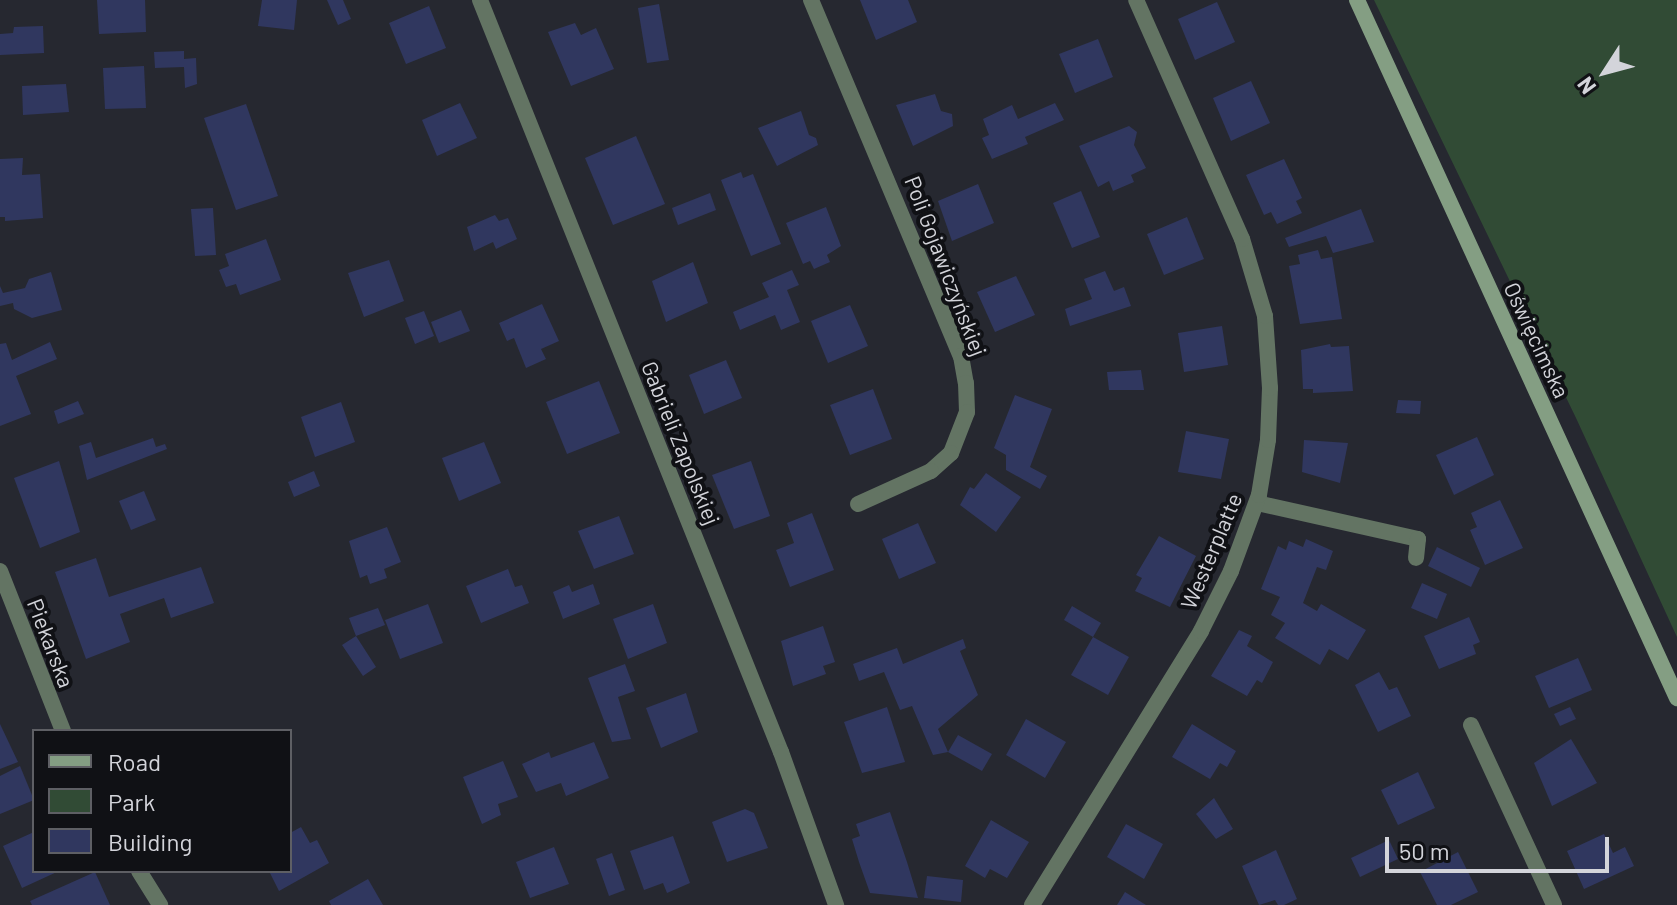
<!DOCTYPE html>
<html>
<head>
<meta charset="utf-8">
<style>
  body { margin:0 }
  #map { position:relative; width:1677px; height:905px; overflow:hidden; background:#262830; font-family:Barlow,sans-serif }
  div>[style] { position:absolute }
  .green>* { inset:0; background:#314b35 }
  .building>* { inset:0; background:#30375f }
  .street>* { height:16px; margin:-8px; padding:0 8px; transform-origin:8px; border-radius:8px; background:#637463 }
  .secondary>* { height:16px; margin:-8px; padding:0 8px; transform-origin:8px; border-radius:8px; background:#849e83 }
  span { translate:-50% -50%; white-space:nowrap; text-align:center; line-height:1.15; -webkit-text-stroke:8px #101115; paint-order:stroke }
  .street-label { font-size:22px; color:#d3d4da }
  .legend { position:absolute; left:32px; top:729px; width:260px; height:144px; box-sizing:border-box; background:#101115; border:2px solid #5e5f64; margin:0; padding:10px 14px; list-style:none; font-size:24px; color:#d3d4da }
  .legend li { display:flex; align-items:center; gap:16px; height:40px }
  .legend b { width:40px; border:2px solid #5e5f64 }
  .north { position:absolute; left:1565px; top:32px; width:80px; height:80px; -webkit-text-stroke:6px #101115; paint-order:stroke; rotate:234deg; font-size:22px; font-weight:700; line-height:32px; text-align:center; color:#d3d4da }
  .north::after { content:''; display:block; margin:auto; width:28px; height:36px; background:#d3d4da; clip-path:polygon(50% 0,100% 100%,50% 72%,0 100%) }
  .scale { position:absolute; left:1385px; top:837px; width:224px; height:36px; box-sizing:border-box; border:4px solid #d3d4da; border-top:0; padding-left:10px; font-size:24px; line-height:28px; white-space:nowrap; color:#d3d4da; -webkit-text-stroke:6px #101115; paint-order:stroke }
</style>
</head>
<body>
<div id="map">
  <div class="green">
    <i style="clip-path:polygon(1374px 0,1677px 0,1677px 637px,1576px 418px)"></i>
  </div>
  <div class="building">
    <i style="clip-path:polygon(97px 0,145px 0,146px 32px,99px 34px)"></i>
    <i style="clip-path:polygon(262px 0,297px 0,294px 30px,258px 26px)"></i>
    <i style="clip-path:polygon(327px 0,343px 0,351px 19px,338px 25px)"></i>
    <i style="clip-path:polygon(860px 0,908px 0,917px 22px,876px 40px)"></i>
    <i style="clip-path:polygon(1217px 2px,1235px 42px,1195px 60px,1178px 19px)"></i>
    <i style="clip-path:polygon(659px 4px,669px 60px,647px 63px,638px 8px)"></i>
    <i style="clip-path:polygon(429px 6px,446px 48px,406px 64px,389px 23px)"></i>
    <i style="clip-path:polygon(575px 23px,581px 35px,596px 28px,614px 69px,571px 86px,548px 32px)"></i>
    <i style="clip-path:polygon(43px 26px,44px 53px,0 55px,0 34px,13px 33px,14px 27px)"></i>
    <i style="clip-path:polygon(1098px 39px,1113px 77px,1075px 93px,1059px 54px)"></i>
    <i style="clip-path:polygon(184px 51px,184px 59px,196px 58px,197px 84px,185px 88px,184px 67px,155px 68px,154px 52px)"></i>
    <i style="clip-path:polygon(144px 66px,146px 108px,105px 109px,103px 68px)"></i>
    <i style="clip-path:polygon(1251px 81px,1270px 123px,1231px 141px,1213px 98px)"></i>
    <i style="clip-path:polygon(66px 84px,69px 112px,23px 115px,22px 86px)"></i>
    <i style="clip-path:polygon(935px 94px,941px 111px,952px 114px,953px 126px,913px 146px,896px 105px)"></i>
    <i style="clip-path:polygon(460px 103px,477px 138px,437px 156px,422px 120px)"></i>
    <i style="clip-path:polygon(1055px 103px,1064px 120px,1025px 137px,1028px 144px,992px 159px,982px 138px,989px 135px,983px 119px,1012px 105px,1018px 119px)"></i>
    <i style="clip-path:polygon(246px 104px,278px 196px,236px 210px,204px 118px)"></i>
    <i style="clip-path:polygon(801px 111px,809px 135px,816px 138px,818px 145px,777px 166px,758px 128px)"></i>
    <i style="clip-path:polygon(1129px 126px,1137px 132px,1134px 145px,1146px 168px,1131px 175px,1134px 182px,1113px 191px,1109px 181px,1098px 187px,1079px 146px)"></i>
    <i style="clip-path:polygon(636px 136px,665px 204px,613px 225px,585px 158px)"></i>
    <i style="clip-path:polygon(23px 158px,22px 175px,40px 174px,43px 218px,5px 221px,5px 217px,0 217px,0 159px)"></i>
    <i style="clip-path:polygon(1284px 159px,1302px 198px,1296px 201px,1302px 213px,1277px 224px,1271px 212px,1264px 215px,1246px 175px)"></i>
    <i style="clip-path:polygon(741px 172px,743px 178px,753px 174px,781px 244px,751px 256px,721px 180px)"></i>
    <i style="clip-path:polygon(978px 184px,994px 223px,952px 241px,938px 201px)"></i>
    <i style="clip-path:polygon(1081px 191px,1100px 237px,1072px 248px,1053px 203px)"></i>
    <i style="clip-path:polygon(710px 193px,716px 210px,678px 225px,672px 208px)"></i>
    <i style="clip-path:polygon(826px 207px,841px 246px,827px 255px,830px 262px,814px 269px,810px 261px,803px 264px,786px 223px)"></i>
    <i style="clip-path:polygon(213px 208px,216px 255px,195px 256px,191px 209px)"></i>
    <i style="clip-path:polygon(1361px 209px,1374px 242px,1333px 253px,1326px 236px,1289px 247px,1285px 238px)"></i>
    <i style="clip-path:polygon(495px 215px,499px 221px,508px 218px,517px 239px,496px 249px,493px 242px,474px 251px,467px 227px)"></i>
    <i style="clip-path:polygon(1187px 217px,1204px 259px,1164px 275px,1147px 234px)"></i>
    <i style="clip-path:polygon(266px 239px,281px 280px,240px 295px,236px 284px,226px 287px,219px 270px,229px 266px,225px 254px)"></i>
    <i style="clip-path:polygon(1318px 250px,1321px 259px,1332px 257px,1342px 319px,1300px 324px,1289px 266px,1300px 264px,1298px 255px)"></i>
    <i style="clip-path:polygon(389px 260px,404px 301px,364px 317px,348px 273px)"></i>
    <i style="clip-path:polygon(693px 262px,708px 303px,666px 322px,652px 281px)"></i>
    <i style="clip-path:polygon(792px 270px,799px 285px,787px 290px,800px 322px,781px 330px,775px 315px,740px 330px,733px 312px,769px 297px,762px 283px)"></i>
    <i style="clip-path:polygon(1105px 271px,1114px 291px,1124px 287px,1131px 306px,1070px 326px,1065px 309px,1092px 299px,1084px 279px)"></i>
    <i style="clip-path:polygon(51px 272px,62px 310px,32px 318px,14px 309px,13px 303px,0 306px,0 286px,3px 293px,25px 288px,29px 279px)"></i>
    <i style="clip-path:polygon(1016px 276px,1035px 315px,995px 332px,977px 292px)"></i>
    <i style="clip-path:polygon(542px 304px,559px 341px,541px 349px,546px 359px,526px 368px,514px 338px,507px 341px,499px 323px)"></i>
    <i style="clip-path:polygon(850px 305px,868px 346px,828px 363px,811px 321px)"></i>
    <i style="clip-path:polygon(461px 310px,470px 331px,439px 343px,431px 322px)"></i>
    <i style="clip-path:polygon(424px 311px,434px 336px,415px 344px,405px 318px)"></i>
    <i style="clip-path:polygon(1222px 326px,1228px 365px,1184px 372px,1178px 333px)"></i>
    <i style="clip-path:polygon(50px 342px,57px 359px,16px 376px,31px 414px,0 426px,0 344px,6px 343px,12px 360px)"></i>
    <i style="clip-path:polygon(1330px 344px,1331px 347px,1349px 346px,1353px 391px,1313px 393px,1313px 389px,1303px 389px,1301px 350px)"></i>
    <i style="clip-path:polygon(726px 360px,742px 398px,704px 414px,689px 375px)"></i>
    <i style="clip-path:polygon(1141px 370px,1144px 390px,1109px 390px,1107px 372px)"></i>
    <i style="clip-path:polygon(599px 381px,620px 433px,567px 454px,546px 402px)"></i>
    <i style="clip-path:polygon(873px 389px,892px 439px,850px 455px,830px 405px)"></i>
    <i style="clip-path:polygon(1015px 395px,1052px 409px,1030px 467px,1047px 476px,1040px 489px,1006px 470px,1006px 455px,994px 448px)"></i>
    <i style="clip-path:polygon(1398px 400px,1421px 401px,1420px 414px,1396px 413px)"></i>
    <i style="clip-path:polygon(78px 401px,84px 414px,58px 424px,54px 411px)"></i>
    <i style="clip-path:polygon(341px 402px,355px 442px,315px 457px,301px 417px)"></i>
    <i style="clip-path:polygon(1186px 431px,1229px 439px,1221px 479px,1178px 472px)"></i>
    <i style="clip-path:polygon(1477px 437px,1494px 475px,1454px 495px,1436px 455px)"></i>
    <i style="clip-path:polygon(153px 438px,156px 447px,165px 444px,167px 449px,87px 480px,79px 446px,91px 442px,96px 458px)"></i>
    <i style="clip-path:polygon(1304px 440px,1348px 443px,1340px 483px,1302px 472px)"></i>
    <i style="clip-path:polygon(484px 442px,501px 483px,459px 501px,442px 458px)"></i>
    <i style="clip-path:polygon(59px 461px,80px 532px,40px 548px,14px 478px)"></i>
    <i style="clip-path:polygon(751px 461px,770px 516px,734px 529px,712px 475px)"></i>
    <i style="clip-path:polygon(314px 471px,320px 486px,294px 497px,288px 482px)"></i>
    <i style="clip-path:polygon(986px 473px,1021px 497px,996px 532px,960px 505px,970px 487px,974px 489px)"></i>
    <i style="clip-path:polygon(144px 491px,156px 520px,131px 530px,119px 501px)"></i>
    <i style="clip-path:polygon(1500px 500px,1523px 548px,1485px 565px,1470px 530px,1477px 527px,1471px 513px)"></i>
    <i style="clip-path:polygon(812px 513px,834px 570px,790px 587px,776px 550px,794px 543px,787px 523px)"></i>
    <i style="clip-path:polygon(619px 516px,634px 554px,594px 569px,578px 531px)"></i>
    <i style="clip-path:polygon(918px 523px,936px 563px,899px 579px,882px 539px)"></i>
    <i style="clip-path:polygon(387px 527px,401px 562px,384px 569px,387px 578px,370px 584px,367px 575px,360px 578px,349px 541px)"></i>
    <i style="clip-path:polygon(1159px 536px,1196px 556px,1170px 607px,1135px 591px,1142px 578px,1136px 575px)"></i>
    <i style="clip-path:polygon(1306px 539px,1333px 551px,1326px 570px,1317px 567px,1303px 603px,1317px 611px,1321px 604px,1366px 630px,1348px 660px,1329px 649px,1320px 665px,1275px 638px,1285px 623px,1271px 615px,1280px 597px,1261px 589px,1278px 546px,1286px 550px,1289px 541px,1303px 547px)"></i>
    <i style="clip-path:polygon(1437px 547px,1480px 568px,1471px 587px,1428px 566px)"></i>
    <i style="clip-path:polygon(96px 558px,109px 597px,201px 567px,214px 603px,171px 618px,164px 598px,120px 614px,130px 642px,86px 659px,55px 572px)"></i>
    <i style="clip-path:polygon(508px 569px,515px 587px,522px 585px,529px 603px,481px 623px,466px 586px)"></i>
    <i style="clip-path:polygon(1422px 583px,1447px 594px,1437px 619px,1411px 608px)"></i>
    <i style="clip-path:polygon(593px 584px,600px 604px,563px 619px,553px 592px,569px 585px,572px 592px)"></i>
    <i style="clip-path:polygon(428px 604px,443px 643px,400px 659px,385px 620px)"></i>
    <i style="clip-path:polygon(653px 604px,667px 643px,628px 659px,613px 619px)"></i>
    <i style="clip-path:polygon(1072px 606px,1101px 623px,1093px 637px,1064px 620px)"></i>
    <i style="clip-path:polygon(378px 608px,385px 625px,356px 636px,376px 667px,363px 676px,342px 645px,356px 636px,349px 618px)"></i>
    <i style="clip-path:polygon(1469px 617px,1480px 642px,1473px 645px,1476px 654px,1439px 669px,1424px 636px)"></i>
    <i style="clip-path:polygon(823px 626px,835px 662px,823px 666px,826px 674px,793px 686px,781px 641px)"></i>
    <i style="clip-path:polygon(1239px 630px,1252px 636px,1247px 646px,1273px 662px,1262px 683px,1257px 680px,1247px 696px,1211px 676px)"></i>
    <i style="clip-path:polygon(1093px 637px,1129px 657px,1108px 695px,1071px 675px)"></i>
    <i style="clip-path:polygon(963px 639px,966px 648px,960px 651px,978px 695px,938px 729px,948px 752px,933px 755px,912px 706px,900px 710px,884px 672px,859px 681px,853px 664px,897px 648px,903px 664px)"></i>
    <i style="clip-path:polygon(1578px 658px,1592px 690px,1549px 708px,1535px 676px)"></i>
    <i style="clip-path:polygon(625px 664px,635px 691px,618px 697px,631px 739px,612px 742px,588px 678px)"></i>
    <i style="clip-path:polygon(1379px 672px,1389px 690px,1397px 687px,1411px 716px,1378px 732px,1355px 685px)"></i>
    <i style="clip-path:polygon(686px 693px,698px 732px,661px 748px,646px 708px)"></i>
    <i style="clip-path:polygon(887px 707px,905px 762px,862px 773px,844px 722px)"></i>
    <i style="clip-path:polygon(1570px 707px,1576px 719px,1560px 726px,1554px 714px)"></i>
    <i style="clip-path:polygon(1026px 719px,1066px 742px,1045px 778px,1006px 755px)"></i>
    <i style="clip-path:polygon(0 724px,18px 762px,0 769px)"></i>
    <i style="clip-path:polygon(1192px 724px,1236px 751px,1227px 767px,1220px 763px,1210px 779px,1172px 757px)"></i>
    <i style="clip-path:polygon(958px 735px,992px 754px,982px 771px,948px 752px)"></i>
    <i style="clip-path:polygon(1571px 739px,1597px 783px,1552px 806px,1534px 763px)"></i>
    <i style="clip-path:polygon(594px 742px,609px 778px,566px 796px,561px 783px,536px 792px,522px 764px,549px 752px,551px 758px)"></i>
    <i style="clip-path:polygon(503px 761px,518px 797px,498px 804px,501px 815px,482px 824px,463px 777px)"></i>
    <i style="clip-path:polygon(20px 766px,34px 800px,0 814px,0 776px)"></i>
    <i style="clip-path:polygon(1418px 772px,1435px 808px,1398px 825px,1381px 790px)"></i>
    <i style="clip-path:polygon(1214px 798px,1233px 829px,1216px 839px,1196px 814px)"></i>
    <i style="clip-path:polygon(745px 809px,754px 813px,768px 848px,727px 862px,712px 822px)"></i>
    <i style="clip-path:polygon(890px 812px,907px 862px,918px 898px,870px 893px,859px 862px,852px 839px,860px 836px,856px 824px)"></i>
    <i style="clip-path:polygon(991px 820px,1029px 842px,1007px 878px,990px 869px,985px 878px,965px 866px)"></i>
    <i style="clip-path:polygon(1126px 824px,1163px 844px,1144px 879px,1107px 857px)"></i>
    <i style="clip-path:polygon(301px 827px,310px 843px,317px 840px,329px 863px,279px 891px,269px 871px,290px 871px,290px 833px)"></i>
    <i style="clip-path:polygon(34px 832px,34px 871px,59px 871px,22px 888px,3px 846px)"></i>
    <i style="clip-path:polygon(1604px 834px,1613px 853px,1625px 847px,1634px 866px,1584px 889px,1567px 851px)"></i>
    <i style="clip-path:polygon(673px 836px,690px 883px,667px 893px,663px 883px,644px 890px,630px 851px)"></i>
    <i style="clip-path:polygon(1389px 840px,1398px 859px,1360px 877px,1351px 858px)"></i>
    <i style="clip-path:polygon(554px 847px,569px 884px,530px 898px,516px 862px)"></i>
    <i style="clip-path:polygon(1276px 850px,1297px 899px,1284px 905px,1278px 905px,1275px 900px,1259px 905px,1242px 866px)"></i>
    <i style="clip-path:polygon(1458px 852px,1478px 892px,1451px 905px,1437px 905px,1420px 872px)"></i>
    <i style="clip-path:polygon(612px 853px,625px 890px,609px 896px,596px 859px)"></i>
    <i style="clip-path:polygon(95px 872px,110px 905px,32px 905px,30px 901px)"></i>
    <i style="clip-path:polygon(927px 876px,963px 880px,961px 902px,924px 898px)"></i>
    <i style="clip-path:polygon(368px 879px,383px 905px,331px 905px,329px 901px)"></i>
    <i style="clip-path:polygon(1125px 892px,1146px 905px,1117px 905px)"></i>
  </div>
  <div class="street">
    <i style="left:480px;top:0;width:810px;rotate:68.19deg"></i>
    <i style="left:781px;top:752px;width:163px;rotate:70.2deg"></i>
    <i style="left:811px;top:0;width:386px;rotate:67.2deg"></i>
    <i style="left:961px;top:356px;width:27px;rotate:80deg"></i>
    <i style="left:966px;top:383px;width:29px;rotate:88deg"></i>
    <i style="left:967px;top:412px;width:44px;rotate:111.3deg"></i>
    <i style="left:951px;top:453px;width:27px;rotate:138deg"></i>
    <i style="left:931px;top:471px;width:80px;rotate:155.7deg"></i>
    <i style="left:1257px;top:503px;width:165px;rotate:12.6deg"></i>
    <i style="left:1418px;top:539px;width:19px;rotate:96deg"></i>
    <i style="left:0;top:571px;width:172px;rotate:68.5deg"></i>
    <i style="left:1471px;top:725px;width:198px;rotate:65.2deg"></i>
    <i style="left:139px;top:871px;width:40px;rotate:58deg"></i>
    <i style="left:1032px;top:905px;width:322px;rotate:-58.3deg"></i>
    <i style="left:1201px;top:631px;width:67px;rotate:-63.4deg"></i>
    <i style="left:1231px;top:571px;width:81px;rotate:-69.8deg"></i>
    <i style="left:1259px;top:495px;width:56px;rotate:-80.7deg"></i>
    <i style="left:1268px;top:440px;width:52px;rotate:-87.8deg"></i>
    <i style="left:1270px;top:388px;width:72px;rotate:-94deg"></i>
    <i style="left:1265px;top:316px;width:80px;rotate:-106.6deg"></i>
    <i style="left:1242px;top:239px;width:261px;rotate:-113.9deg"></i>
  </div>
  <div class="secondary">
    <i style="left:1357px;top:0;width:768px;rotate:65.37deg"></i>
  </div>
  <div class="street-label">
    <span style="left:946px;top:266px;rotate:69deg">Poli Gojawiczyńskiej</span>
    <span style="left:1537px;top:340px;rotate:65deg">Oświęcimska</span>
    <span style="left:681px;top:443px;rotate:68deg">Gabrieli Zapolskiej</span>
    <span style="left:1211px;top:551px;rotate:-67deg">Westerplatte</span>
    <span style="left:51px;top:643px;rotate:69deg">Piekarska</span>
  </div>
  <ul class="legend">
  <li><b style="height:10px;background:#849e83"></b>Road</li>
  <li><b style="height:22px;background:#314b35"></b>Park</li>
  <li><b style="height:22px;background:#30375f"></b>Building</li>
  </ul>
  <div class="north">N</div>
  <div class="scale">50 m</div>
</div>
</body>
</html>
